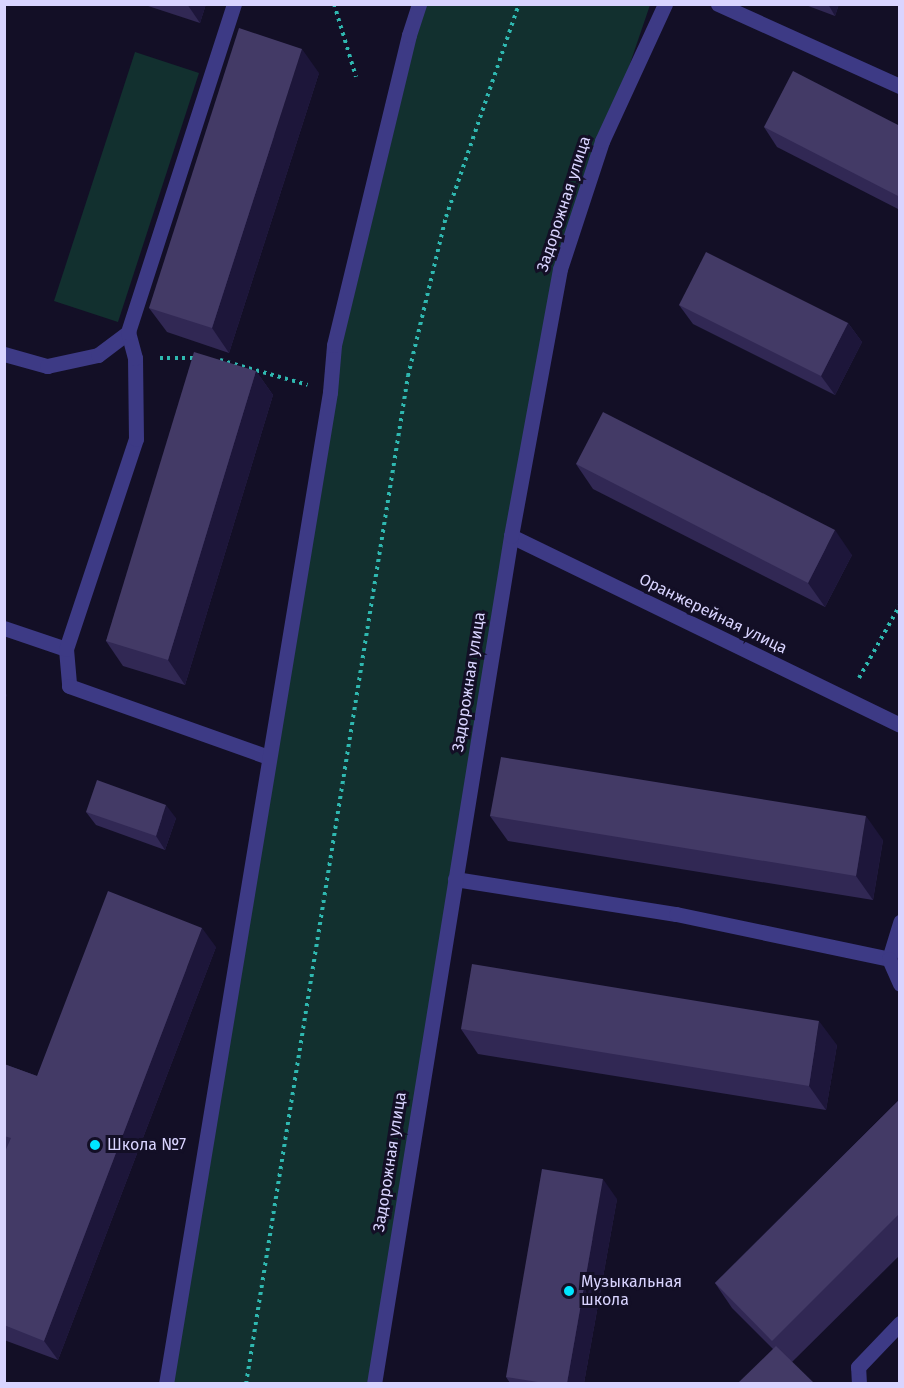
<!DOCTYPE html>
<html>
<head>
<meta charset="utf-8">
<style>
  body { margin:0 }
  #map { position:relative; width:904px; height:1388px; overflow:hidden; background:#130f26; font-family:"Fira Sans",sans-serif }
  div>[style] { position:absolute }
  .green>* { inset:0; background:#12302f }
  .path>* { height:4px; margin-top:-2px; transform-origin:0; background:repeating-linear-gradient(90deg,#2fb8b0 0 3px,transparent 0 7.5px) }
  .minor>* { height:15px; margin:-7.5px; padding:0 7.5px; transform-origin:7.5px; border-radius:7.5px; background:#3d3a85 }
  .wall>* { inset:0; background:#312854 }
  .shaded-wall>* { inset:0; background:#1d163a }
  .building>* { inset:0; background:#433a66 }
  .dots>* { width:16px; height:16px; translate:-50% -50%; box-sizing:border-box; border:3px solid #130f26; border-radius:50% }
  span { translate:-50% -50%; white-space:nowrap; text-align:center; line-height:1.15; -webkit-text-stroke:6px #130f26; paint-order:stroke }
  .street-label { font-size:16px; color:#d9d4ff }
  .poi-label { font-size:16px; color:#d9d4ff }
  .left { translate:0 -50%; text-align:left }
  .frame { position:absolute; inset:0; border:6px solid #d9d4ff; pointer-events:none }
</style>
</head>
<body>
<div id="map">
  <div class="green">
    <i style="clip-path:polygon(419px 5px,650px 5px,560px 269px,374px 1383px,161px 1384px,330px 392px)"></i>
    <i style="clip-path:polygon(135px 52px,199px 73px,118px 322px,54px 301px)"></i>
  </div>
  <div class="path">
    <i style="left:334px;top:4px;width:76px;rotate:73.2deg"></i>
    <i style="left:160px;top:358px;width:34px"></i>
    <i style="left:220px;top:360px;width:91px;rotate:15.9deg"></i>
    <i style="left:859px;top:678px;width:84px;rotate:-60.7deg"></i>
    <i style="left:246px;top:1384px;width:1021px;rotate:-80.87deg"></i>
    <i style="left:408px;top:376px;width:163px;rotate:-76.6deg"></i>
    <i style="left:446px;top:217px;width:225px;rotate:-71.1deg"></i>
  </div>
  <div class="minor">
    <i style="left:718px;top:4px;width:200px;rotate:24.3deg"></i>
    <i style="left:4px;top:354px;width:45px;rotate:15.6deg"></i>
    <i style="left:47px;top:366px;width:52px;rotate:-12.2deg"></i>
    <i style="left:98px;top:355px;width:38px;rotate:-37deg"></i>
    <i style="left:511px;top:536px;width:432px;rotate:25.9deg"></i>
    <i style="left:4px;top:628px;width:65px;rotate:18.7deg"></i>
    <i style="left:66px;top:649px;width:37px;rotate:85deg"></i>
    <i style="left:69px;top:686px;width:211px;rotate:19.6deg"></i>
    <i style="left:66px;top:649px;width:221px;rotate:-71.6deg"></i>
    <i style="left:136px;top:439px;width:81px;rotate:-90.7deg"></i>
    <i style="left:135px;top:358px;width:27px;rotate:-105deg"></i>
    <i style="left:128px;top:332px;width:345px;rotate:-72.1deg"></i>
    <i style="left:455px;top:879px;width:224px;rotate:9deg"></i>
    <i style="left:676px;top:914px;width:218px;rotate:11.9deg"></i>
    <i style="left:889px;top:959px;width:39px;rotate:-73deg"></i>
    <i style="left:889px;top:959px;width:27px;rotate:66deg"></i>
    <i style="left:166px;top:1384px;width:1005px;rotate:-80.61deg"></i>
    <i style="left:330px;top:392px;width:47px;rotate:-85.1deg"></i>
    <i style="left:334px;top:345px;width:319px;rotate:-76.4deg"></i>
    <i style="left:409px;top:35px;width:33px;rotate:-72deg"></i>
    <i style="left:374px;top:1384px;width:859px;rotate:-80.82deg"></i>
    <i style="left:511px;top:536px;width:271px;rotate:-79.6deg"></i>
    <i style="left:560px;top:269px;width:135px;rotate:-71.8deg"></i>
    <i style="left:602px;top:141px;width:151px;rotate:-65.3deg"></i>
    <i style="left:859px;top:1384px;width:17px;rotate:-93deg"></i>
    <i style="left:858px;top:1367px;width:61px;rotate:-46.3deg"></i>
  </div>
  <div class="wall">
    <i style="clip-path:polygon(142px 4px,206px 4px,200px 23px)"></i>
    <i style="clip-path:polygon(803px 4px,839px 4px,835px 16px)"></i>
    <i style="clip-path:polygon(319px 73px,229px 353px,167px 332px,149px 308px)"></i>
    <i style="clip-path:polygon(900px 126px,900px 210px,777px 147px,764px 127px)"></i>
    <i style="clip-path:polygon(679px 305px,848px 323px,862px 342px,835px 395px,693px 324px)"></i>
    <i style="clip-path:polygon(256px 371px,273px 395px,185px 685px,123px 666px,106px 641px)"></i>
    <i style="clip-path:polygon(576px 464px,852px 555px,825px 607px,593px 489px)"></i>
    <i style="clip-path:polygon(86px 812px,176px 818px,165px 850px,96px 825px)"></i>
    <i style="clip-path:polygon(490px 816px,883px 840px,873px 900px,508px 841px)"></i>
    <i style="clip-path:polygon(216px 947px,58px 1360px,4px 1340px,4px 1154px,6px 1150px,4px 1150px,4px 1064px,37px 1076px)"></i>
    <i style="clip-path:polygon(461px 1029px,837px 1045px,826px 1110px,478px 1054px)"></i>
    <i style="clip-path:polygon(900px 1099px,900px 1255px,792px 1362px,773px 1349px,732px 1308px,715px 1283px)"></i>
    <i style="clip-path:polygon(617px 1199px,584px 1383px,510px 1383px,506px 1377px)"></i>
  </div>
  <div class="shaded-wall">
    <i style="clip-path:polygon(187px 4px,206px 4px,200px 23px)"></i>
    <i style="clip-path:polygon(828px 4px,839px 4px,835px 16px)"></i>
    <i style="clip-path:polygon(302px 49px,319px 73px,229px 353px,212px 328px)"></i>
    <i style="clip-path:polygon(848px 323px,862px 342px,835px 395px,821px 376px)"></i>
    <i style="clip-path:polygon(256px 371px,273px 395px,185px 685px,168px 660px)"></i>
    <i style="clip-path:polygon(835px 530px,852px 555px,825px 607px,808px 583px)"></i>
    <i style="clip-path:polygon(4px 692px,7px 695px,4px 703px)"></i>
    <i style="clip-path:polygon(166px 805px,176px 818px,165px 850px,156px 836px)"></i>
    <i style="clip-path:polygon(866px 816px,883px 840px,873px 900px,856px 876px)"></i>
    <i style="clip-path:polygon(202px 928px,216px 947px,58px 1360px,44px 1341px)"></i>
    <i style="clip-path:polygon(819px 1021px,837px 1045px,826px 1110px,809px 1086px)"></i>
    <i style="clip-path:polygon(603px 1179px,617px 1199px,584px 1383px,567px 1383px)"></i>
  </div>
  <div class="building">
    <i style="clip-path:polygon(239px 28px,302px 49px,212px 328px,149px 308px)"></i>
    <i style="clip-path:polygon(793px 71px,900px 126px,900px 197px,764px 127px)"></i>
    <i style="clip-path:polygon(706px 252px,848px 323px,821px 376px,679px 305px)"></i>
    <i style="clip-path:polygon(194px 352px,256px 371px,168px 660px,106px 641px)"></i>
    <i style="clip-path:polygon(603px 412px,835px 530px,808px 583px,576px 464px)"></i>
    <i style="clip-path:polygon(501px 757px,866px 816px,856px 876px,490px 816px)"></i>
    <i style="clip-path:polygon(97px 780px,166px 805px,156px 836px,86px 812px)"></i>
    <i style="clip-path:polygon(108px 891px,202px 928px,44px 1341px,4px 1325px,4px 1154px,11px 1138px,4px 1136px,4px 1064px,37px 1076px)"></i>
    <i style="clip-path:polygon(472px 964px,819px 1021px,809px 1086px,461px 1029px)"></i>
    <i style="clip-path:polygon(900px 1099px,900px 1213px,772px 1341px,715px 1283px)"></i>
    <i style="clip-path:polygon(542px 1169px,603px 1179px,567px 1383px,544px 1383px,506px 1377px)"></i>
    <i style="clip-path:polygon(776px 1346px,814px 1383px,738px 1383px)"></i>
  </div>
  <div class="dots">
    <i style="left:95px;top:1145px;background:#00e5ff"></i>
    <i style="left:569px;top:1291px;background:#00e5ff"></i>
  </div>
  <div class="street-label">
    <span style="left:564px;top:204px;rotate:-72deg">Задорожная улица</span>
    <span style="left:713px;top:614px;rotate:26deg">Оранжерейная улица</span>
    <span style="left:469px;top:682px;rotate:-81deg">Задорожная улица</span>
    <span style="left:390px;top:1162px;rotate:-81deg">Задорожная улица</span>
  </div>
  <div class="poi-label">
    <span class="left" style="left:107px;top:1145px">Школа №7</span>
    <span class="left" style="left:581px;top:1291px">Музыкальная<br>школа</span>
  </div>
  <div class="frame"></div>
</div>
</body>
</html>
